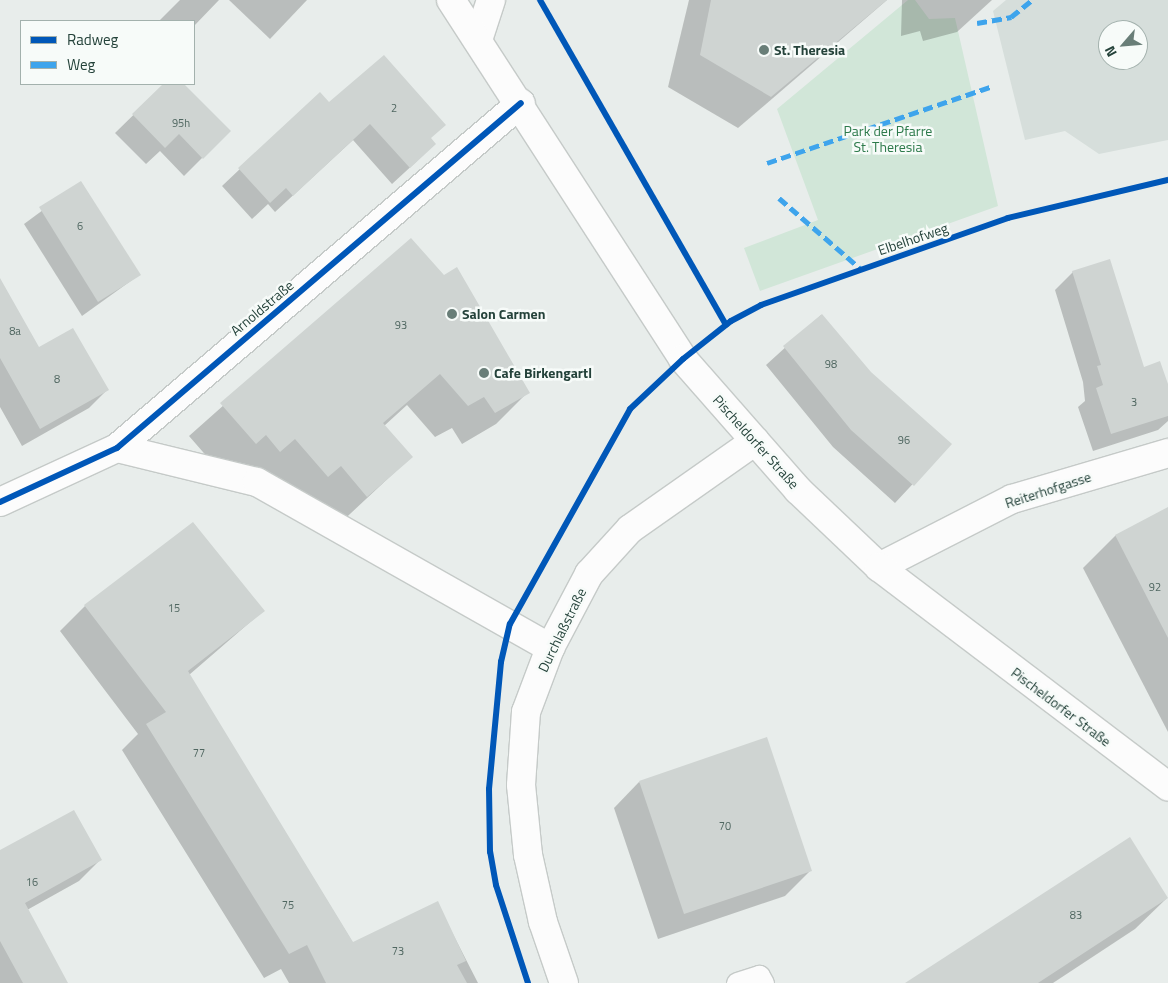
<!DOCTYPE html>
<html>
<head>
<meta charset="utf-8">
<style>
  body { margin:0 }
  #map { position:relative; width:1168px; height:983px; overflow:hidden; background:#e8edeb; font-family:"Titillium Web",sans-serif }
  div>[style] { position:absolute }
  .built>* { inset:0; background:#d6dedb }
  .green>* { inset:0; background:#d1e6d8 }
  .shadow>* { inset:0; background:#0003 }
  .building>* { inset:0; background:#cfd4d2 }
  .roads { filter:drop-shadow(1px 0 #c5cac8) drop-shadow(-1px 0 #c5cac8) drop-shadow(0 1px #c5cac8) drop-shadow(0 -1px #c5cac8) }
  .service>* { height:21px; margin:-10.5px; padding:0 10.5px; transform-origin:10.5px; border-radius:10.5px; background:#fcfcfc }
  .minor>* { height:28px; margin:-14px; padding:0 14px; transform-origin:14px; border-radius:14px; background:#fcfcfc }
  .secondary>* { height:28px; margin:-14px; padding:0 14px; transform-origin:14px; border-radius:14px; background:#fcfcfc }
  .quiet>* { height:5px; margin-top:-2.5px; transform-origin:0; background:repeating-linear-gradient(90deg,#3ea4ec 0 10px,transparent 0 15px) }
  .cycleway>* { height:6px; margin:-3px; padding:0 3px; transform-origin:3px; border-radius:3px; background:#0057b8 }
  .dots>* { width:14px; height:14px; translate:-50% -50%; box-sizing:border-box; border:2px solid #f7fbf9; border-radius:50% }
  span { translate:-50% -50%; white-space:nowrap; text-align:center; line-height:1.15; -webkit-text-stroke:5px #f7fbf9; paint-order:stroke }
  .number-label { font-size:11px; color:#506761 }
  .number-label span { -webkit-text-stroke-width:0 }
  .poi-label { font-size:14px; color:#24423a; font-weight:700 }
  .left { translate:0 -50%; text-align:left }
  .park-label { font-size:14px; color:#2d7a4b }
  .street-label { font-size:14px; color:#24423a }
  .legend { position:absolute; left:20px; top:20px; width:175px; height:65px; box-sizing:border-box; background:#f7fbf9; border:1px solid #a3b1ad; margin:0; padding:6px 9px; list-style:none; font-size:15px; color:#24423a }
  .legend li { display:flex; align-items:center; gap:10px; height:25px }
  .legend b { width:25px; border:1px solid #a3b1ad }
  .north { position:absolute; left:1098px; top:20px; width:50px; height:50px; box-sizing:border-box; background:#f7fbf9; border:1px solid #a3b1ad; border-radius:50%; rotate:243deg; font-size:14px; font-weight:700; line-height:20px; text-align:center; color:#24423a }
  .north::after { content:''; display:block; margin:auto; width:18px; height:22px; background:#697e78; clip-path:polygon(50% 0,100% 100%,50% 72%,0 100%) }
</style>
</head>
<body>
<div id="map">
  <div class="built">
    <i style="clip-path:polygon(evenodd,1006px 0,1168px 0,1168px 140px,1099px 154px,1065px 131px,1025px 140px,993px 11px,1006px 0,1108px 30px,1138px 30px,1138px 60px,1108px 60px,1108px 30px)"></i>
  </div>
  <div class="green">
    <i style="clip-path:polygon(908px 0,915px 0,929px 19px,955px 18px,998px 206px,760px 291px,744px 248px,818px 220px,777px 109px)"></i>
  </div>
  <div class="shadow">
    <i style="clip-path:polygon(180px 0,219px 0,194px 26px,194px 21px,159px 21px)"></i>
    <i style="clip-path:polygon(229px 0,307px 0,270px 39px)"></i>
    <i style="clip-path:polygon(689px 0,887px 0,738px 128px,668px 87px)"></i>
    <i style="clip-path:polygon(902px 0,992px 0,957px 32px,923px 41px,920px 31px,901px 36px)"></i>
    <i style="clip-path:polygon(165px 84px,182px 84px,229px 131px,184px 176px,160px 151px,146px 164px,115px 133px)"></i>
    <i style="clip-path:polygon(319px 94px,329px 104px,430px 139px,417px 161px,392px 184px,353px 140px,275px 212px,268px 204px,252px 219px,222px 186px)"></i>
    <i style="clip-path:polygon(81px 182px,139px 275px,82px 316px,24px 224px)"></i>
    <i style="clip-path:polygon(411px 239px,528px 392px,496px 424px,462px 444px,452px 428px,435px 437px,407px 405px,384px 426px,411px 457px,335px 528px,223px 475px,189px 436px)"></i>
    <i style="clip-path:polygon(1073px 272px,1143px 368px,1168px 388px,1168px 421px,1158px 430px,1093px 451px,1078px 407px,1085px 401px,1083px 382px,1055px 290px)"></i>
    <i style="clip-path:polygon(821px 315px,870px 373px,950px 444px,895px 503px,833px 447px,766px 365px)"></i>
    <i style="clip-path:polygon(0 316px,39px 349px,107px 390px,89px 408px,22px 446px,0 407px)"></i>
    <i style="clip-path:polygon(1168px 508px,1168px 732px,1083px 568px,1115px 536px)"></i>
    <i style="clip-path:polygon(193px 523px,263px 611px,189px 675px,353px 943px,437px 903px,478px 983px,289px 983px,281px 969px,264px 978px,122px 750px,138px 734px,60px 631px,85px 606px)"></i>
    <i style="clip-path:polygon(639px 782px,811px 870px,785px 896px,658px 939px,614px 808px)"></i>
    <i style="clip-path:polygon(0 852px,100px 860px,79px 881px,27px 910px,67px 983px,0 983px)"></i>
    <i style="clip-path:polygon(1167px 898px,1135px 929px,1053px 983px,907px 983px)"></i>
  </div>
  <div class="building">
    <i style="clip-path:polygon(711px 0,887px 0,771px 97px,700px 55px)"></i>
    <i style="clip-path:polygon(384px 55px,446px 125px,431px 138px,436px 144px,410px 168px,370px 124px,293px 196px,286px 188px,270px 203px,238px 168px,320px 92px,329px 102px)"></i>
    <i style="clip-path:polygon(163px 84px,184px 84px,231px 131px,203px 159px,179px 134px,165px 148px,132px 114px)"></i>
    <i style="clip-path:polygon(81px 181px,141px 275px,98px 302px,39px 207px)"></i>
    <i style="clip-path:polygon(411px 238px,444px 275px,457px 267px,530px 393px,495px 413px,484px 397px,468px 406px,440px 374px,383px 423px,413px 457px,367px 497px,341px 466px,328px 477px,295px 439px,280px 452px,266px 435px,256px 444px,220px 403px)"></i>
    <i style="clip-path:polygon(1110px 259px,1144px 367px,1160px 361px,1168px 384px,1168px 416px,1111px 434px,1096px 388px,1103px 385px,1097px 366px,1101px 365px,1072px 271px)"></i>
    <i style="clip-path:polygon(0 278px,39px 347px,73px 328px,109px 390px,40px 429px,0 358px)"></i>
    <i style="clip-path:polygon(822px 314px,871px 372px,952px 444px,914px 486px,851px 430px,783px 346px)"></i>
    <i style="clip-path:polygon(1168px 507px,1168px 638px,1115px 535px)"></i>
    <i style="clip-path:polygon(193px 522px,265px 611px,188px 671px,353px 942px,438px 901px,466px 961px,457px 965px,467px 983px,326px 983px,307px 945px,289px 954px,146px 724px,166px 712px,84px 605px)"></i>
    <i style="clip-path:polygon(767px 737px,812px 871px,684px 914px,639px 781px)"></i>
    <i style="clip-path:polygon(74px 810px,102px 860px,25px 903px,68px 983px,23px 983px,0 941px,0 850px)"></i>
    <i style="clip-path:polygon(1130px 837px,1168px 898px,1038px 983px,905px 983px)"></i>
  </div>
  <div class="roads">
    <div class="service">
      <i style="left:737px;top:983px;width:23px;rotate:-18deg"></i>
      <i style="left:759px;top:976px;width:8px;rotate:60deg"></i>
    </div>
    <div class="minor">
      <i style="left:478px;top:40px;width:42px;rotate:-72deg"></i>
      <i style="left:117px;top:448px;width:144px;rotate:13.7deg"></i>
      <i style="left:257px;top:482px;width:337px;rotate:29.5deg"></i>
      <i style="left:0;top:502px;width:129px;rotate:-24.8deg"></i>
      <i style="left:117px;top:448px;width:531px;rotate:-40.5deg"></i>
      <i style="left:879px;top:567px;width:149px;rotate:-27.1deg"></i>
      <i style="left:1012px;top:499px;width:163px;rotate:-16.4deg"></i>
      <i style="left:564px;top:983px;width:65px;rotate:-109deg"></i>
      <i style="left:543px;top:922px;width:69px;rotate:-102.6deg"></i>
      <i style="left:528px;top:855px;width:70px;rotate:-95.7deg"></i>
      <i style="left:521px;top:785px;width:73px;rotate:-86.1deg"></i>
      <i style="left:526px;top:712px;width:68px;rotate:-69.4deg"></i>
      <i style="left:550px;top:648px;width:84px;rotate:-62.2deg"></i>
      <i style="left:589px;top:574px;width:61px;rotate:-47.7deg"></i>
      <i style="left:630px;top:529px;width:153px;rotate:-35.1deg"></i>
    </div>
    <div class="secondary">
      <i style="left:451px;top:0;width:427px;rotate:57.1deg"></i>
      <i style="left:683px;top:359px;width:174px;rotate:48.7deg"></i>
      <i style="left:798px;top:490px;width:112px;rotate:43.5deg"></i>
      <i style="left:879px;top:567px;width:363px;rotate:37.2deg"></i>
    </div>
  </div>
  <div class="quiet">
    <i style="left:977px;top:23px;width:35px;rotate:-10deg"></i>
    <i style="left:1011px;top:17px;width:27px;rotate:-39deg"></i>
    <i style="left:767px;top:163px;width:239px;rotate:-18.8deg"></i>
    <i style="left:779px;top:198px;width:110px;rotate:40.9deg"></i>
  </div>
  <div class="cycleway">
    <i style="left:540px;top:0;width:374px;rotate:60.2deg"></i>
    <i style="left:0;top:502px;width:129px;rotate:-24.8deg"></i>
    <i style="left:117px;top:448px;width:531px;rotate:-40.5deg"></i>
    <i style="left:528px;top:983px;width:103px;rotate:-108.1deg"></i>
    <i style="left:496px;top:885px;width:34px;rotate:-100deg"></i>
    <i style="left:490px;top:852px;width:63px;rotate:-90.9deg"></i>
    <i style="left:489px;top:789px;width:128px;rotate:-84.6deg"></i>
    <i style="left:501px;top:662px;width:39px;rotate:-77deg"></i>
    <i style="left:510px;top:624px;width:246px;rotate:-60.8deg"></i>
    <i style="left:630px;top:409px;width:73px;rotate:-43.3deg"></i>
    <i style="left:683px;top:359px;width:61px;rotate:-38.4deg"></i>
    <i style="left:731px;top:321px;width:34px;rotate:-28deg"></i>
    <i style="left:761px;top:305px;width:262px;rotate:-19.4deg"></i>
    <i style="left:1008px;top:218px;width:164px;rotate:-13.4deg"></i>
  </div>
  <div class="dots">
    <i style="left:764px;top:50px;background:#697e78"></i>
    <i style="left:452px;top:314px;background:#697e78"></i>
    <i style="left:484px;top:373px;background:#697e78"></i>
  </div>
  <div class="number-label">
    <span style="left:394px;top:108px">2</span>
    <span style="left:181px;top:123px">95h</span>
    <span style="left:80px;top:226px">6</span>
    <span style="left:401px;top:325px">93</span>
    <span style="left:15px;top:331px">8a</span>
    <span style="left:831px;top:364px">98</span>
    <span style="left:57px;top:379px">8</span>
    <span style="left:1134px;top:402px">3</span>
    <span style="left:904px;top:440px">96</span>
    <span style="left:1155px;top:587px">92</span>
    <span style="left:174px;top:608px">15</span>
    <span style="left:199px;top:753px">77</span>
    <span style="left:725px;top:826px">70</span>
    <span style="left:32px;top:882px">16</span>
    <span style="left:288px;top:905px">75</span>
    <span style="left:1076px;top:915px">83</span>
    <span style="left:398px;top:951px">73</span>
  </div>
  <div class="poi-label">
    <span class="left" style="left:774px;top:50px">St. Theresia</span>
    <span class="left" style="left:462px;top:314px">Salon Carmen</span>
    <span class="left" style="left:494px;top:373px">Cafe Birkengartl</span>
  </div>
  <div class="park-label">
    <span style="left:888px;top:139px">Park der Pfarre<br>St. Theresia</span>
  </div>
  <div class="street-label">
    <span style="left:913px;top:239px;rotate:-19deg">Elbelhofweg</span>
    <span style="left:262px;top:308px;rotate:-40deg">Arnoldstraße</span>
    <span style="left:756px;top:442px;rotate:48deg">Pischeldorfer Straße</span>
    <span style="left:1048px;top:490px;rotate:-18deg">Reiterhofgasse</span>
    <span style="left:562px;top:630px;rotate:-64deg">Durchlaßstraße</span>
    <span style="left:1061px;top:707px;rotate:37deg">Pischeldorfer Straße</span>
  </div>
  <ul class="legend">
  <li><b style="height:6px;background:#0057b8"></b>Radweg</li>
  <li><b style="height:6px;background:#3ea4ec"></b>Weg</li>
  </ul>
  <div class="north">N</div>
</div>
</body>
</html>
